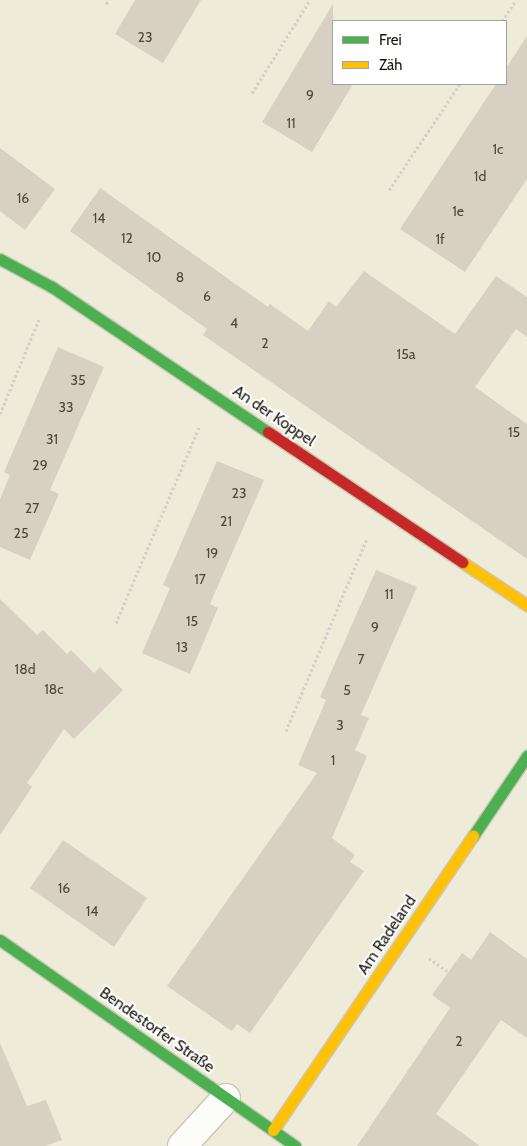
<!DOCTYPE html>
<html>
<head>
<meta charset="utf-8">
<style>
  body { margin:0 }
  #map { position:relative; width:527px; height:1146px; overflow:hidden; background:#eeebd8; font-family:Cabin,sans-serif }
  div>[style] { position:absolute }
  .building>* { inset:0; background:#d8d1c3 }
  .path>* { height:3px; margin-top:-1.5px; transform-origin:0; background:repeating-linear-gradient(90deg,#d1d1cb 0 2.5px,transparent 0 5px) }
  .roads { filter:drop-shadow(1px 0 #c9c7b8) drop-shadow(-1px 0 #c9c7b8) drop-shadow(0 1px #c9c7b8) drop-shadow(0 -1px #c9c7b8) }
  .street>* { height:28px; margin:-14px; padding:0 14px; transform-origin:14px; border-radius:14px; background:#fcfcf9 }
  .fast>* { height:11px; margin:-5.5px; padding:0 5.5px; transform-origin:5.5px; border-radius:5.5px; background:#4caf50 }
  .slow>* { height:11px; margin:-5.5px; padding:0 5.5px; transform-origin:5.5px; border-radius:5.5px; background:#ffc107 }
  .jam>* { height:11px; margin:-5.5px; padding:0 5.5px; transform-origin:5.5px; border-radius:5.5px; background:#c62828 }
  span { translate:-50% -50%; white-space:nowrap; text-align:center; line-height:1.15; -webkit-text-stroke:4px #fff; paint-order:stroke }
  .number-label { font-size:14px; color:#4b483a }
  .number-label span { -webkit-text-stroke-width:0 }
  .street-label { font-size:16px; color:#181609 }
  .legend { position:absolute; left:332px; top:20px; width:175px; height:65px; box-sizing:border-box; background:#fff; border:1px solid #a3a29d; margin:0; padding:6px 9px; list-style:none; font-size:15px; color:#181609 }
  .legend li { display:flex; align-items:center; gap:10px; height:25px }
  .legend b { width:25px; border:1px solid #a3a29d }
</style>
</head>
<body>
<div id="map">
  <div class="building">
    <i style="clip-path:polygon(135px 0,201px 0,163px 63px,115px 34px)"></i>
    <i style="clip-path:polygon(333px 4px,333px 84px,353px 84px,312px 152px,262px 122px)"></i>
    <i style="clip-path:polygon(527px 36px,527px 179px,465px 272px,400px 229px,496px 84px,506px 84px,506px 68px)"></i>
    <i style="clip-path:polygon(0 148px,55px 189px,25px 230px,0 211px)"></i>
    <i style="clip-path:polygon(100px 188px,268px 307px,270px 304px,308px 331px,329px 301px,336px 307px,364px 271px,455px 334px,496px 276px,527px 297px,527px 337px,516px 329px,475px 387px,527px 424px,527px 559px,203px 335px,207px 329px,70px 231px)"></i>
    <i style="clip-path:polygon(58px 347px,104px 367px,50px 490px,59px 494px,30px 560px,0 547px,0 499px,10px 475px,4px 472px)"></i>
    <i style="clip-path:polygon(217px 461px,264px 480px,210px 604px,218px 608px,190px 674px,142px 653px,170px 588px,163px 585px)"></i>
    <i style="clip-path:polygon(376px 570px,417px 587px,361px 715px,369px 718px,355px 750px,367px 756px,332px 838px,355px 855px,350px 862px,364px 871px,250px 1033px,237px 1024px,232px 1031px,167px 986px,317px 773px,298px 765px,326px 700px,320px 697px)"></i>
    <i style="clip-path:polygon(0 599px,37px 635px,43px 630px,67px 654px,71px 650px,94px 673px,100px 667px,123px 690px,74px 739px,64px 729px,27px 783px,32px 787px,0 835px)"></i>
    <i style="clip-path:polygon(63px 840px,147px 898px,114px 947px,30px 888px)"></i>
    <i style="clip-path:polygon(490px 932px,527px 959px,527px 1038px,501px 1020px,436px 1114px,480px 1146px,357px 1146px,450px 1008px,432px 995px,462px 953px,471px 960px)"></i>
    <i style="clip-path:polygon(0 1043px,27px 1106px,46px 1100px,62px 1140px,45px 1146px,0 1146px)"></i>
  </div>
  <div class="path">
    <i style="left:106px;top:4px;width:5px;rotate:-53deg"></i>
    <i style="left:502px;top:21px;width:25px;rotate:-56deg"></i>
    <i style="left:252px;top:93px;width:110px;rotate:-58.1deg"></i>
    <i style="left:389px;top:190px;width:128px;rotate:-56.2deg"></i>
    <i style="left:0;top:414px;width:105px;rotate:-67.6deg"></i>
    <i style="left:116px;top:623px;width:215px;rotate:-67deg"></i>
    <i style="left:286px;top:731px;width:209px;rotate:-67.2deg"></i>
    <i style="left:429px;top:958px;width:24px;rotate:36deg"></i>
  </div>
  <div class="roads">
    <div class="street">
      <i style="left:182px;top:1146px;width:65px;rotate:-47.5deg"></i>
    </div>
    <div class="fast">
      <i style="left:0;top:259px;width:59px;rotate:28.3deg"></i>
      <i style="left:52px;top:287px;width:260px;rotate:33.9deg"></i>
      <i style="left:473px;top:836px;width:97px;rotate:-56deg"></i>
      <i style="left:0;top:940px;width:360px;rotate:34.9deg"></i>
    </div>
    <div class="slow">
      <i style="left:462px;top:562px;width:78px;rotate:33.5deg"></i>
      <i style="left:273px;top:1130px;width:356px;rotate:-55.8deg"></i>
    </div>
    <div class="jam">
      <i style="left:268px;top:432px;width:234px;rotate:33.8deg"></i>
    </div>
  </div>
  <div class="number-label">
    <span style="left:145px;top:37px">23</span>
    <span style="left:310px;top:95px">9</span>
    <span style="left:291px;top:123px">11</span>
    <span style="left:498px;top:149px">1c</span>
    <span style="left:480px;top:176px">1d</span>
    <span style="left:23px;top:198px">16</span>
    <span style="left:458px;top:211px">1e</span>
    <span style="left:99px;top:218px">14</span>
    <span style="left:127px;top:238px">12</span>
    <span style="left:440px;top:239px">1f</span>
    <span style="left:154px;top:257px">10</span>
    <span style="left:180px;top:277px">8</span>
    <span style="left:207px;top:296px">6</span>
    <span style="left:234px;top:323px">4</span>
    <span style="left:265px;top:343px">2</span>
    <span style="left:406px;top:354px">15a</span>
    <span style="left:78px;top:380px">35</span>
    <span style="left:66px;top:407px">33</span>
    <span style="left:514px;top:432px">15</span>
    <span style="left:52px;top:439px">31</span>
    <span style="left:40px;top:465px">29</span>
    <span style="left:239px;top:493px">23</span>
    <span style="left:32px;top:508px">27</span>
    <span style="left:226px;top:521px">21</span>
    <span style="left:21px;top:533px">25</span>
    <span style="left:212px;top:553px">19</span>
    <span style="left:200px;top:579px">17</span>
    <span style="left:389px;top:594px">11</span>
    <span style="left:192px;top:621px">15</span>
    <span style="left:375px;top:627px">9</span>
    <span style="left:182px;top:647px">13</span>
    <span style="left:361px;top:659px">7</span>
    <span style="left:25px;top:669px">18d</span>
    <span style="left:54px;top:689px">18c</span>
    <span style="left:347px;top:690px">5</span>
    <span style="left:340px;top:725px">3</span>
    <span style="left:333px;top:760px">1</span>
    <span style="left:64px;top:888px">16</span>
    <span style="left:92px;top:911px">14</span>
    <span style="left:459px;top:1041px">2</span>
  </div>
  <div class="street-label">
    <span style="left:274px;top:416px;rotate:34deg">An der Koppel</span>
    <span style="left:387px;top:935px;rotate:-56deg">Am Radeland</span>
    <span style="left:157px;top:1030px;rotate:35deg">Bendestorfer Straße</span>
  </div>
  <ul class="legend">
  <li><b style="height:6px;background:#4caf50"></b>Frei</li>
  <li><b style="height:6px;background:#ffc107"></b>Zäh</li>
  </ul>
</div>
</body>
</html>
